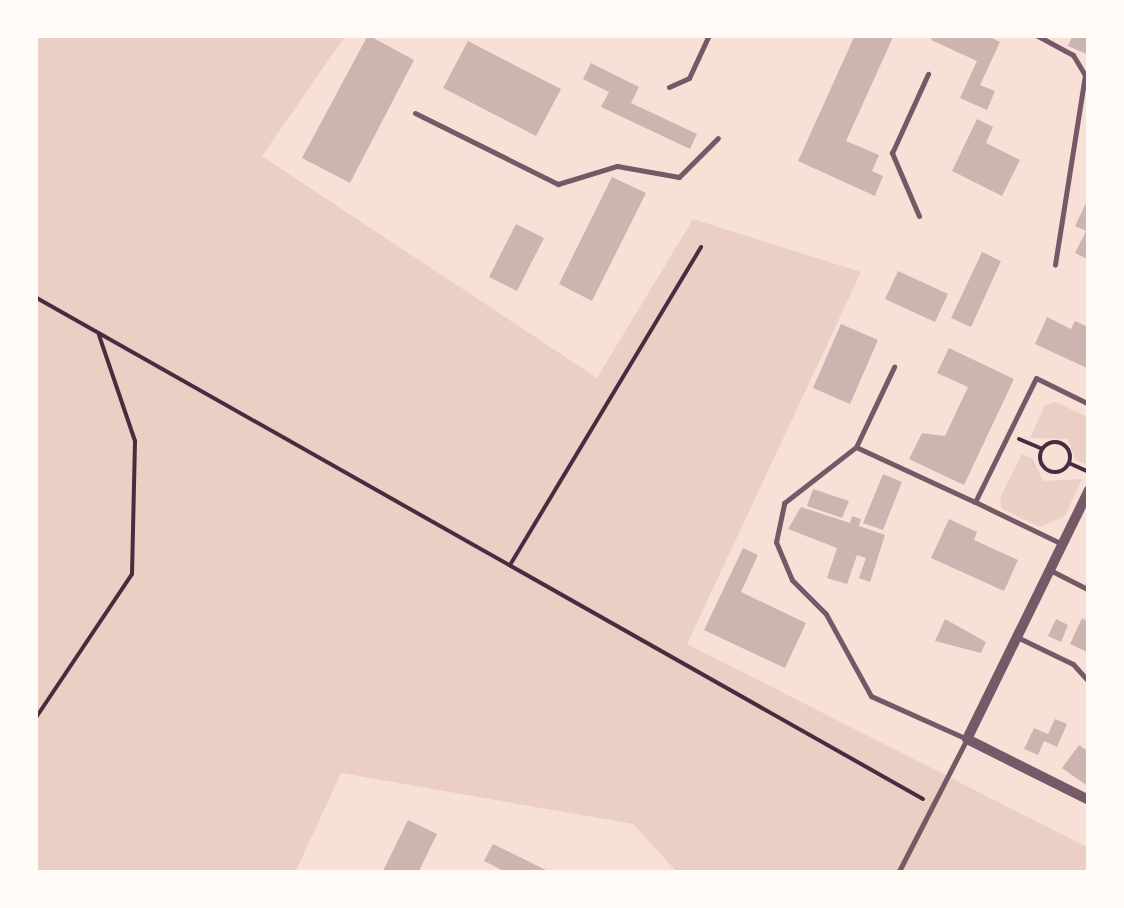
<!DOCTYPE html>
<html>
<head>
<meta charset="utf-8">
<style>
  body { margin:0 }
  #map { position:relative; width:1124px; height:908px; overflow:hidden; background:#f7e1d7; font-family:"Roboto Condensed",sans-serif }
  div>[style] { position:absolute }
  .green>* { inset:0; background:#ebcfc5 }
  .building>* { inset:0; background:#ccb4b1 }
  .path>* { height:4px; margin:-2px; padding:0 2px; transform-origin:2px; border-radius:2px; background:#4a2c40 }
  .path>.ring { margin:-2px; padding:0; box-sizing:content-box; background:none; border:4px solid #4a2c40; border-radius:50% }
  .service>* { height:5px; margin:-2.5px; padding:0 2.5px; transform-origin:2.5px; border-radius:2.5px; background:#755966 }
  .minor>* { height:10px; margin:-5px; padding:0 5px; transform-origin:5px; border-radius:5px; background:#755966 }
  span { translate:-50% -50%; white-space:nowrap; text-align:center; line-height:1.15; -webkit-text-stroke:9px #fffaf5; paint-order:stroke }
  .frame { position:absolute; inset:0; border:38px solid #fffaf5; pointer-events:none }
</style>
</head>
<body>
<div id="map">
  <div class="green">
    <i style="clip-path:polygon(35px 35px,346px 35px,262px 156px,597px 378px,693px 219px,861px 272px,687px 644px,1089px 848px,1089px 873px,678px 873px,633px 824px,341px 773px,295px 873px,35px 873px)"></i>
    <i style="clip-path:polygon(1055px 402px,1088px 417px,1088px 465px,1075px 460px,1068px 439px,1030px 438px,1045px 405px)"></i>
    <i style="clip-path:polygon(1022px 454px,1033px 459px,1043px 481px,1082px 479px,1065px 516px,1040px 527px,1002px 509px,1000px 497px)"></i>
  </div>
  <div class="building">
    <i style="clip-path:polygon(368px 35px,414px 60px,350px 183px,302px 158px)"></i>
    <i style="clip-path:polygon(855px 35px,894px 35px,846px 141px,879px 155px,872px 171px,883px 176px,875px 196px,798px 161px)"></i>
    <i style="clip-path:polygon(933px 35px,985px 35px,1000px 42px,980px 85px,995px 91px,987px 110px,960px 98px,977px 61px,931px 40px)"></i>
    <i style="clip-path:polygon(1073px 35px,1089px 35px,1089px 55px,1068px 46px)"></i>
    <i style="clip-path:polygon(468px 41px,561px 89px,536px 136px,443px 88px)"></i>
    <i style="clip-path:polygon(591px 63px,639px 87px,631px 103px,697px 134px,690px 149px,601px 107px,609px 92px,583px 79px)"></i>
    <i style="clip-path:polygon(977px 119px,993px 127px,986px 143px,1020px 160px,1002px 196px,952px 171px)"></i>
    <i style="clip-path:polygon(612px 177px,646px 193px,592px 301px,559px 284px)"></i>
    <i style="clip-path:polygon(1089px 197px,1089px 260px,1075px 253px,1086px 231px,1075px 226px)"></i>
    <i style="clip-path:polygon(516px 224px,544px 238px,517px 291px,489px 277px)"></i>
    <i style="clip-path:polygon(982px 252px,1001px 261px,971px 327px,951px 318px)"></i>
    <i style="clip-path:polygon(898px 271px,948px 294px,935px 322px,885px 299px)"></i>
    <i style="clip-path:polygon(1047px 317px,1071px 329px,1075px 321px,1088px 327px,1089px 369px,1035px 344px)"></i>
    <i style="clip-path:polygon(841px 324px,878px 340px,850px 404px,813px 388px)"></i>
    <i style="clip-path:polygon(949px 348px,1014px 379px,964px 485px,909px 459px,922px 433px,945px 436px,968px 387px,937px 373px)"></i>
    <i style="clip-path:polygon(883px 474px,902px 482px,883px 530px,863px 523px)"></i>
    <i style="clip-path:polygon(813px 489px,849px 501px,842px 518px,807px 506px)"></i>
    <i style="clip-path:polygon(801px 507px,850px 523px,852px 516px,861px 519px,859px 526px,885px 535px,870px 582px,859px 578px,866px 558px,857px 555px,847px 584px,827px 578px,837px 548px,788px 529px)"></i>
    <i style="clip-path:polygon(949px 519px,977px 532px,974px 540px,1018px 560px,1004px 591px,931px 558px)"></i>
    <i style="clip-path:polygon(743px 548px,758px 555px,741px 592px,806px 623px,785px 668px,704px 630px)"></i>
    <i style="clip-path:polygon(1082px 618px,1089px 622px,1089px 653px,1070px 644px)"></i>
    <i style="clip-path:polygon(945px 619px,986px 642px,981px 653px,935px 641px)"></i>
    <i style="clip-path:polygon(1056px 619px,1068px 625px,1061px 642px,1048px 636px)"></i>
    <i style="clip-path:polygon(1055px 719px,1067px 724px,1057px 747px,1044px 741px,1038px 755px,1024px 749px,1034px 728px,1048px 734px)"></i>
    <i style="clip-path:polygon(1079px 745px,1089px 752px,1089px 787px,1062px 768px)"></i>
    <i style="clip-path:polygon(408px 820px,437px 834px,418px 873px,382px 873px)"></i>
    <i style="clip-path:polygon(493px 844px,552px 873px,508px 873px,484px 861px)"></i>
  </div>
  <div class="path">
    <i style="left:35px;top:297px;width:1020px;rotate:29.48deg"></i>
    <i style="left:1019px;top:439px;width:25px;rotate:23deg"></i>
    <i class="ring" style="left:1040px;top:442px;width:26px;height:26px"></i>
    <i style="left:1071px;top:464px;width:20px;rotate:24deg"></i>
    <i style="left:510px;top:565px;width:371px;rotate:-59deg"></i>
    <i style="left:35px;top:719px;width:174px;rotate:-56.2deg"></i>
    <i style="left:132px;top:574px;width:133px;rotate:-88.7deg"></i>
    <i style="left:135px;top:441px;width:112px;rotate:-108.8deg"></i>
  </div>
  <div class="service">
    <i style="left:1036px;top:35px;width:42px;rotate:28.4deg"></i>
    <i style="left:1073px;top:55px;width:23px;rotate:59deg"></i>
    <i style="left:1085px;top:75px;width:192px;rotate:99deg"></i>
    <i style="left:669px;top:87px;width:22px;rotate:-24deg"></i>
    <i style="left:689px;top:78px;width:47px;rotate:-65.1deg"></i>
    <i style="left:415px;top:113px;width:160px;rotate:26.4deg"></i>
    <i style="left:558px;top:184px;width:62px;rotate:-17deg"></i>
    <i style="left:617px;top:166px;width:63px;rotate:10.1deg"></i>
    <i style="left:679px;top:177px;width:55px;rotate:-45deg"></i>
    <i style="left:919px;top:216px;width:69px;rotate:-113.2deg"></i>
    <i style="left:892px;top:153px;width:87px;rotate:-65.5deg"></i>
    <i style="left:856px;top:447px;width:89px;rotate:-64.6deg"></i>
    <i style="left:1060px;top:543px;width:94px;rotate:-154.2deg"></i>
    <i style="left:975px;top:502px;width:138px;rotate:-63.8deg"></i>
    <i style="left:1036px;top:378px;width:59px;rotate:26.1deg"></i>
    <i style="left:1050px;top:570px;width:44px;rotate:27.1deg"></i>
    <i style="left:1017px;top:637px;width:62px;rotate:25.7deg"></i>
    <i style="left:1073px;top:664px;width:24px;rotate:48deg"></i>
    <i style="left:898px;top:873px;width:151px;rotate:-62.8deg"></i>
    <i style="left:967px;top:739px;width:105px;rotate:-155.9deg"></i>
    <i style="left:871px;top:696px;width:94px;rotate:-118.8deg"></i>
    <i style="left:826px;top:614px;width:48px;rotate:-135deg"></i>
    <i style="left:792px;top:580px;width:41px;rotate:-112.8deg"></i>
    <i style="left:776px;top:542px;width:40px;rotate:-78deg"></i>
    <i style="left:784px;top:503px;width:91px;rotate:-37.9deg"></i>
    <i style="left:856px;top:447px;width:131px;rotate:24.8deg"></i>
  </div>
  <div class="minor">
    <i style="left:1089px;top:490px;width:277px;rotate:116.1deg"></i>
    <i style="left:967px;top:739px;width:136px;rotate:26.6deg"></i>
  </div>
  <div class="frame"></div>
</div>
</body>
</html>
